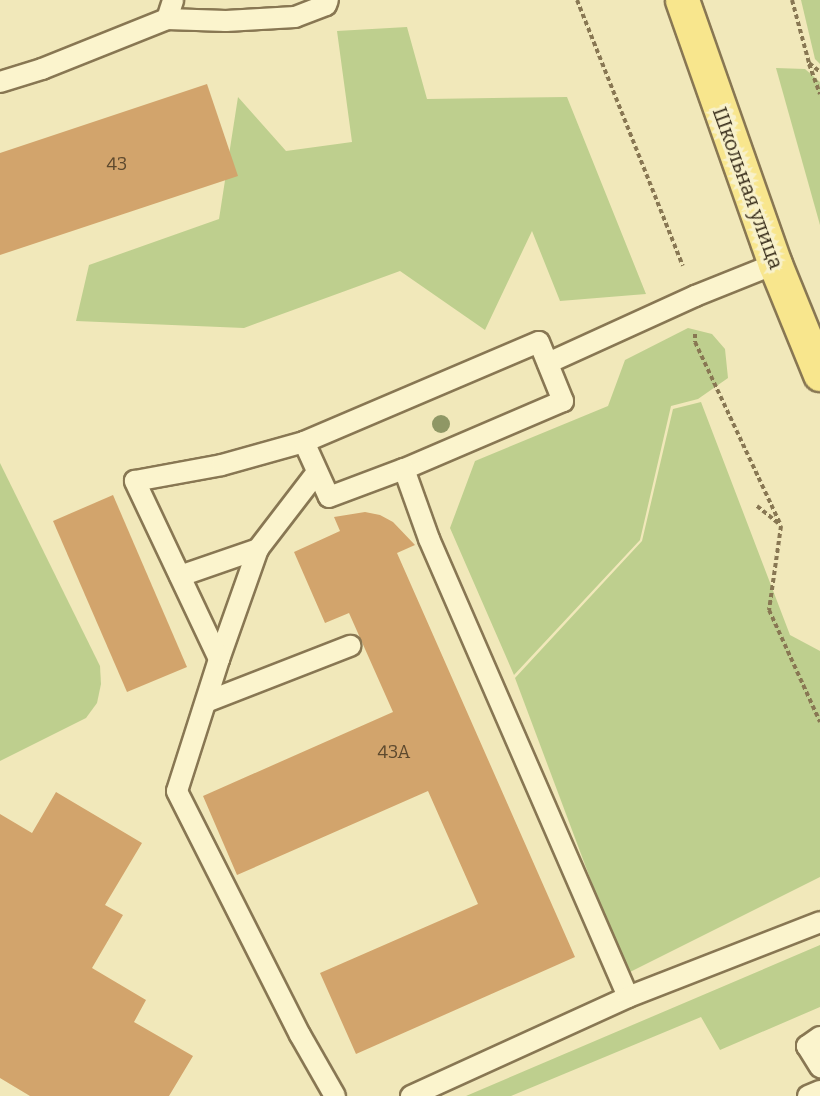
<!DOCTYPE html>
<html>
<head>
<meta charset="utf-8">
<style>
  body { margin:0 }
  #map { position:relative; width:820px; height:1096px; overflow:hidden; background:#f1e8ba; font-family:Bitter,serif }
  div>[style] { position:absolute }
  .green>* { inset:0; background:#becf8e }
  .building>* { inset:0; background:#d2a46c }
  .path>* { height:4px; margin-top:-2px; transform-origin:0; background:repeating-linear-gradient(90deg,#887753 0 4.5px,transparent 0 7.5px) }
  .roads { filter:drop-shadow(2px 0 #887753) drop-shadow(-2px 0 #887753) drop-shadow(0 2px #887753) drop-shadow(0 -2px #887753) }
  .lane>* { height:20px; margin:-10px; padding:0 10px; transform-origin:10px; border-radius:10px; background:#fbf4cd }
  .primary>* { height:33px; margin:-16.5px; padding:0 16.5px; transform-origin:16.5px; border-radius:16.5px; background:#f8e68d }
  .trees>* { width:18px; height:18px; margin:-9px; border-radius:50%; background:#8f9765 }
  span { translate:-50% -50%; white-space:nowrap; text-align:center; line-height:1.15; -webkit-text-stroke:6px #f8f1ca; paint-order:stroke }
  .number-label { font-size:18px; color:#5d492e }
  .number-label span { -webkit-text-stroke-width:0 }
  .street-label { font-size:21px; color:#362b19 }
</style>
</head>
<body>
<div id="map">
  <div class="green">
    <i style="clip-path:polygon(801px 0,820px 0,820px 64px,815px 59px)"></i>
    <i style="clip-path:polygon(407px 27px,427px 99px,567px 97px,646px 294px,560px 301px,532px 231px,485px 330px,400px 271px,244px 328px,76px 321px,89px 265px,219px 219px,238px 97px,286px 151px,352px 142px,337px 31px)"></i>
    <i style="clip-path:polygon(776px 68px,805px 69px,820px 82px,820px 225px)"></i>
    <i style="clip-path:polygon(688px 328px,712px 334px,725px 349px,728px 378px,698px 399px,671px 406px,640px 540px,514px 675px,450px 528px,475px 461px,608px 406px,625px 360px)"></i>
    <i style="clip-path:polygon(701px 402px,790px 635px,820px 651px,820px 877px,626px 974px,515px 678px,642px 541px,673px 409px)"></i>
    <i style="clip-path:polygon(0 463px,100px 666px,101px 684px,97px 703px,86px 718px,0 761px)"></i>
    <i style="clip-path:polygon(820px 945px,820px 1007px,720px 1050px,701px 1017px,511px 1096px,466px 1096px)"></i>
  </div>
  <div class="building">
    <i style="clip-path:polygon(207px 84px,238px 176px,0 255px,0 153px)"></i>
    <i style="clip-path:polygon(113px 495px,187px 667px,127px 692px,53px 521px)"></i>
    <i style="clip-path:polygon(365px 512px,380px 515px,393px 522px,415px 545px,397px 553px,575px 957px,356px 1054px,320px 973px,478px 904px,428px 791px,237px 875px,203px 796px,393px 712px,349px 613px,325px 623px,294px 552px,340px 531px,334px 517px)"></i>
    <i style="clip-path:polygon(56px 792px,142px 843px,105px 905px,123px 915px,92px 968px,146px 1000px,134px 1022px,193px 1056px,169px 1096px,30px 1096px,0 1078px,0 814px,32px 833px)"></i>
  </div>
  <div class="path">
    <i style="left:577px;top:0;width:286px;rotate:68.3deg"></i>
    <i style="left:792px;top:0;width:65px;rotate:74.9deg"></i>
    <i style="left:809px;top:63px;width:14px;rotate:39deg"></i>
    <i style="left:809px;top:64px;width:32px;rotate:70deg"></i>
    <i style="left:695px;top:334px;width:8px;rotate:90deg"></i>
    <i style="left:695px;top:342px;width:203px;rotate:64.9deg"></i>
    <i style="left:781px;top:526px;width:85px;rotate:98.1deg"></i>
    <i style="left:769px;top:610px;width:123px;rotate:65.5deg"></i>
    <i style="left:757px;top:506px;width:28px;rotate:39deg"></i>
  </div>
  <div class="roads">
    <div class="lane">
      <i style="left:167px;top:19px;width:20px;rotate:-72deg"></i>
      <i style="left:0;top:82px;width:44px;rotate:-17.2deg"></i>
      <i style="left:42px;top:69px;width:135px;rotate:-21.8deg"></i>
      <i style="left:167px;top:19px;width:59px;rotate:1.9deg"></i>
      <i style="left:226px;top:21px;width:69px;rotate:-3.3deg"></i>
      <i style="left:295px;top:17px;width:33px;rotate:-21deg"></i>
      <i style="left:326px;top:5px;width:5px;rotate:-68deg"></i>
      <i style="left:548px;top:363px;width:162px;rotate:-24.5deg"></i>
      <i style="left:695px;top:296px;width:86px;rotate:-21.8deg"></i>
      <i style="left:304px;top:442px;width:60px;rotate:65.6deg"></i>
      <i style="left:329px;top:497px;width:80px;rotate:-20.5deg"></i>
      <i style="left:258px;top:549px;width:97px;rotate:-52.5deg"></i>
      <i style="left:180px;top:576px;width:83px;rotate:-19.1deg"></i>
      <i style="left:258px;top:549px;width:117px;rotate:109.5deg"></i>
      <i style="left:206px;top:702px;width:155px;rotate:-21.3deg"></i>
      <i style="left:820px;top:1037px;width:16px;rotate:145deg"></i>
      <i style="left:807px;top:1046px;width:25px;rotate:58deg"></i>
      <i style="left:335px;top:1096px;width:70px;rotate:-119.8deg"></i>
      <i style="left:300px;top:1035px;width:273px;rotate:-116.8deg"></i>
      <i style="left:177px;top:791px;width:139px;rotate:-72.3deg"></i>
      <i style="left:219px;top:659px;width:197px;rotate:-115.3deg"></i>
      <i style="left:135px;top:481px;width:88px;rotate:-10.4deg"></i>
      <i style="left:222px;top:465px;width:85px;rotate:-15.7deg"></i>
      <i style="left:304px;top:442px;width:255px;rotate:-23.1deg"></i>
      <i style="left:539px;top:342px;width:64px;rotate:67.9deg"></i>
      <i style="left:563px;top:401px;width:173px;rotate:156.8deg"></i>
      <i style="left:404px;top:469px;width:74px;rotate:70.3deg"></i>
      <i style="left:429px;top:539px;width:499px;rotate:66.5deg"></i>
      <i style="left:411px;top:1096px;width:239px;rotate:-24.5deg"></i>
      <i style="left:628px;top:997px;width:206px;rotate:-21.3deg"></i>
      <i style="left:808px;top:1096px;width:13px;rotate:-23deg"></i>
    </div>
    <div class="primary">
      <i style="left:682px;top:0;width:280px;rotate:70.6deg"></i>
      <i style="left:775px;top:264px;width:119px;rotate:67.8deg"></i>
    </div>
  </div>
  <div class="trees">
    <i style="left:441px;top:424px"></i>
  </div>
  <div class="number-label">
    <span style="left:117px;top:164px">43</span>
    <span style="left:394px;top:752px">43А</span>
  </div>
  <div class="street-label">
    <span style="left:748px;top:188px;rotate:70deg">Школьная улица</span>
  </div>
</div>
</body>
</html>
